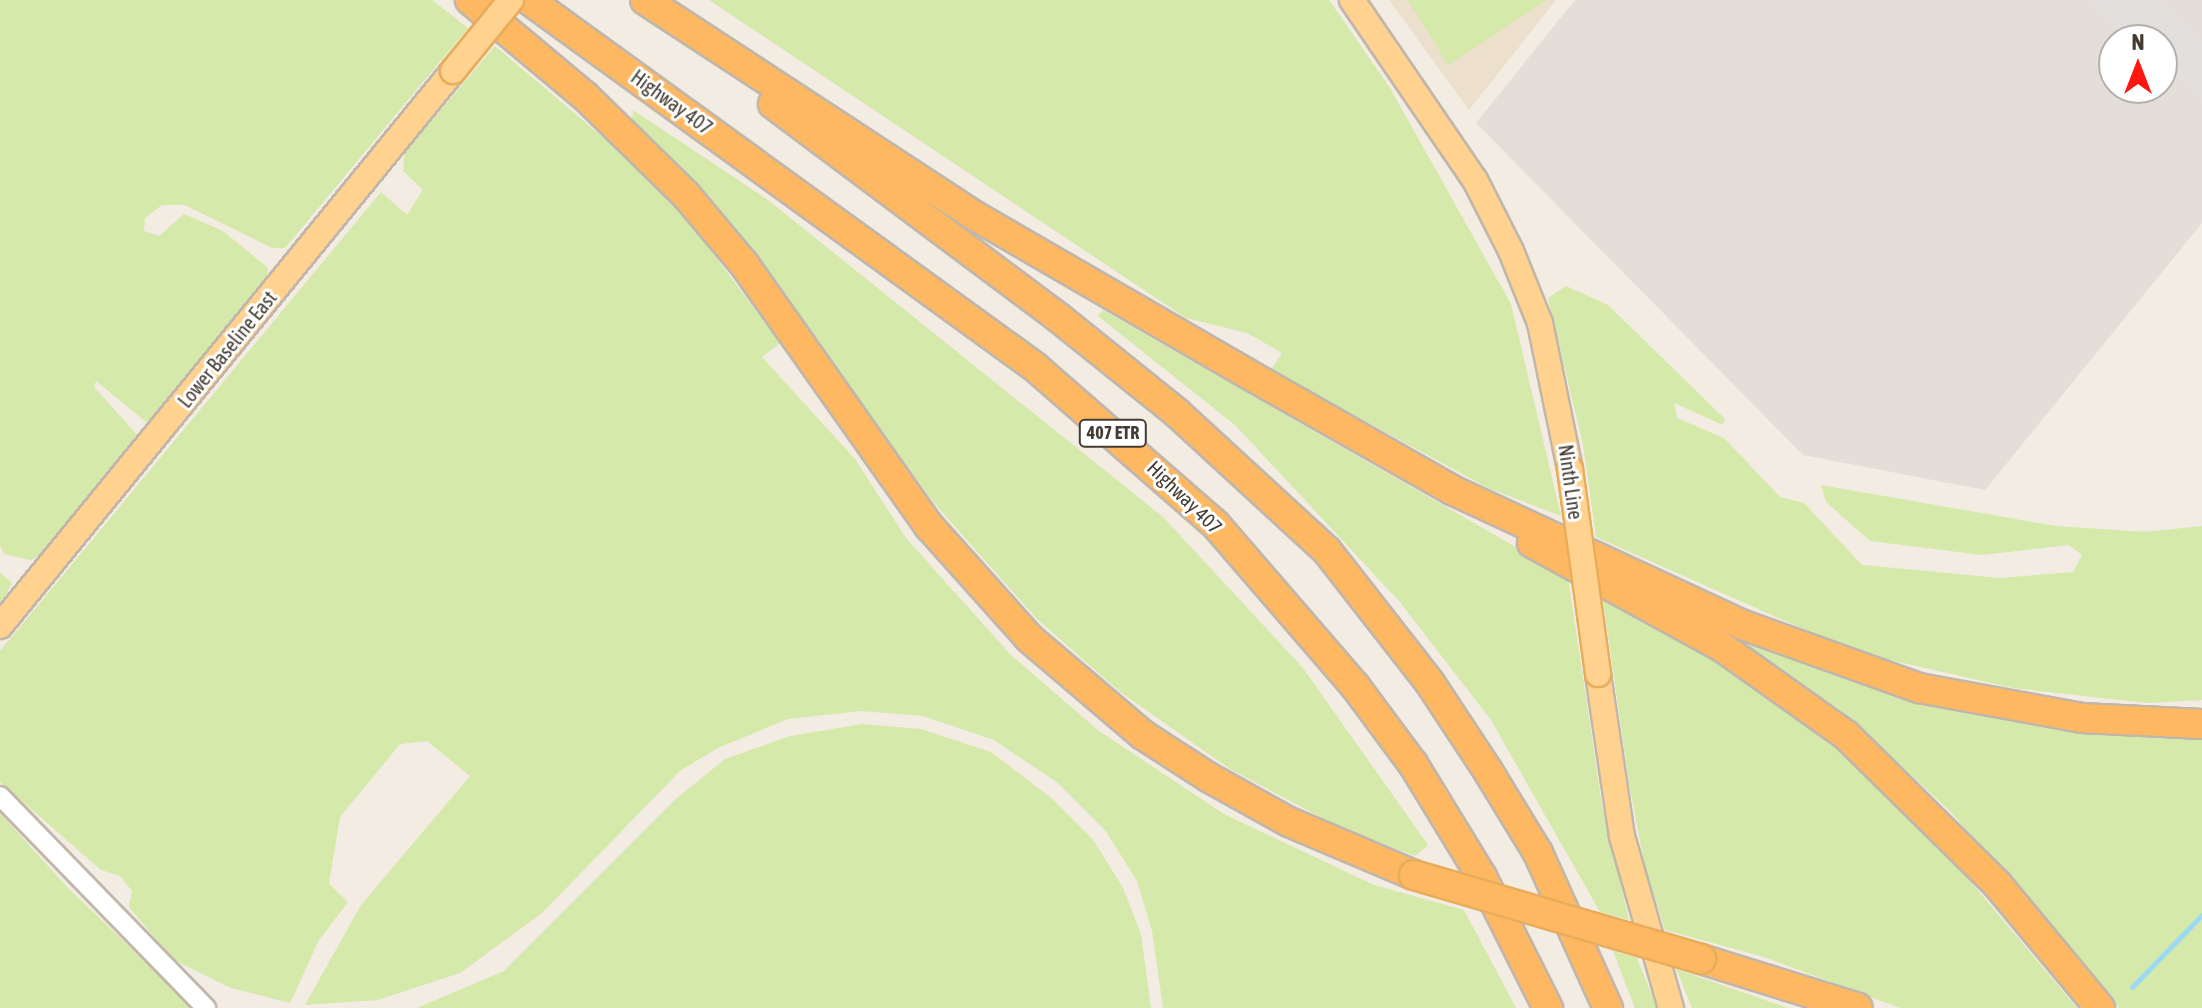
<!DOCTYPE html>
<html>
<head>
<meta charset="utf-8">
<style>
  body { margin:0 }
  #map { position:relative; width:2202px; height:1008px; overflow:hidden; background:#f2ece3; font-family:"Asap Condensed",sans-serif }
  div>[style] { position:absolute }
  .industrial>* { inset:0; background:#e4ded8 }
  .education>* { inset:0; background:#ece0cc }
  .green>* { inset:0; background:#d4e9aa }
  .parking>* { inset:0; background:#e3dfdc }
  .stream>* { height:5px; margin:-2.5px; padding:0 2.5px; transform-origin:2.5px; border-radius:2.5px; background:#9cd9f2 }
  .roads { filter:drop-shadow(2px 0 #c1b6a9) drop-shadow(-2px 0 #c1b6a9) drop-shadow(0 2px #c1b6a9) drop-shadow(0 -2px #c1b6a9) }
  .minor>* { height:18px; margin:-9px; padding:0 9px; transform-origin:9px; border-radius:9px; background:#fff }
  .major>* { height:24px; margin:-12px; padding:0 12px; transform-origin:12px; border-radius:12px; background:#ffd290 }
  .highway>* { height:28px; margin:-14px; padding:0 14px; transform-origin:14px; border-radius:14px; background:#ffb862 }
  .bridges { filter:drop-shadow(2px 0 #e7ad5c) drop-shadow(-2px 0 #e7ad5c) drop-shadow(0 2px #e7ad5c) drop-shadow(0 -2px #e7ad5c) }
  .major-bridge>* { height:24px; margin:-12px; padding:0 12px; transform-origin:12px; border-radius:12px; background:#ffd290 }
  .highway-bridge>* { height:28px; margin:-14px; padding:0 14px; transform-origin:14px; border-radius:14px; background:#ffb862 }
  span { translate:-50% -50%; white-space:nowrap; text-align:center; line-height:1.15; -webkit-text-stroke:6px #fff; paint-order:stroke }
  .shield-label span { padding:2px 6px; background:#fff; border:2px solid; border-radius:6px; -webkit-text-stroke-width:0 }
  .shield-label { font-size:18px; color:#443c33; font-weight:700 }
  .street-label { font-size:20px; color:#443c33 }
  .north { position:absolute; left:2098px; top:24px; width:80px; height:80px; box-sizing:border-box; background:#fff; border:2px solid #b4b1ad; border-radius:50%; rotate:0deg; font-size:22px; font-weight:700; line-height:32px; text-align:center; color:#443c33 }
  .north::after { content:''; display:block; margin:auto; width:28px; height:36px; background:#ff160e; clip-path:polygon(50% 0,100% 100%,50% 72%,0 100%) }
</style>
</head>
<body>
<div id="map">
  <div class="industrial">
    <i style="clip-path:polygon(evenodd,1575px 0,2202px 0,2202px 223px,1985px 490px,1803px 455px,1476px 123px,1575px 0,2114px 40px,2162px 40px,2162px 88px,2114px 88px,2114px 40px)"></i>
  </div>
  <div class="education">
    <i style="clip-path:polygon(1389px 0,1556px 0,1469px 110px)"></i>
  </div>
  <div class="green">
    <i style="clip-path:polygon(0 0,432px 0,468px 28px,285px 248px,272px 248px,185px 205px,162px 205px,145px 218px,144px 231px,159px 236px,184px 214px,223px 231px,268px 268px,267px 280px,150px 425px,96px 381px,94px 387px,139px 437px,45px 553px,30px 560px,4px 554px,0 545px)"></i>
    <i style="clip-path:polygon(709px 0,1329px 0,1390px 88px,1511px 304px,1561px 516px,1488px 488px,1271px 370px,1282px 353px,1247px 333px,1186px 318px)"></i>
    <i style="clip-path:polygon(1408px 0,1547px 0,1448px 65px)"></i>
    <i style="clip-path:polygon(495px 46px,612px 145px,688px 220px,780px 343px,762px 357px,855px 459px,906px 538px,1010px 654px,1099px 731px,1224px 814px,1374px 885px,1464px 910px,1516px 1008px,1163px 1008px,1152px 931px,1137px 881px,1105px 830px,1058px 783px,994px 740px,923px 716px,861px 711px,788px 719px,718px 748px,681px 770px,542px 913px,460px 973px,378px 1000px,305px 1005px,361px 905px,470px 776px,427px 741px,400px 744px,340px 817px,329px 884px,348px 902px,319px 940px,290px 1003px,231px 988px,172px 959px,129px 907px,132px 891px,120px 876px,101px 870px,0 782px,0 651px,381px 192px,407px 215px,423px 190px,403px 171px,405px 152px)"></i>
    <i style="clip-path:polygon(633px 110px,768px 200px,1163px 517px,1303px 668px,1428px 845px,1415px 856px,1339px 827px,1230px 769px,1119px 691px,1036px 618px,934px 503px,724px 218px,632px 120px)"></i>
    <i style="clip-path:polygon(1566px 286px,1608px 305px,1725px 419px,1723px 425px,1674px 403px,1677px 418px,1724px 438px,1780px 497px,1804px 503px,1862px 565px,2000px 578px,2073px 572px,2082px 555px,2069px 545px,1982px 555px,1870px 541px,1826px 502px,1821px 485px,2056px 526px,2145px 532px,2202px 526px,2202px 700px,2147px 703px,2013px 688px,1855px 652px,1596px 537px,1583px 445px,1548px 298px)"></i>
    <i style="clip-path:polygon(1103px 310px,1568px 577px,1602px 805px,1629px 920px,1600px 912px,1491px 720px,1399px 601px,1235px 425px,1098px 316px)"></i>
    <i style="clip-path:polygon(0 572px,12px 583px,0 607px)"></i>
    <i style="clip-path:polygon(1602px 593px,1723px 667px,1827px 740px,1932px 836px,2077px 1008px,1900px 1008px,1764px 957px,1665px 930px,1645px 867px,1629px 783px)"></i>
    <i style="clip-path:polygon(1740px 634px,1871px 683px,2202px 732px,2202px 1008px,2119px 1008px,1949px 810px,1839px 709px,1736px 642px)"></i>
    <i style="clip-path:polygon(862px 724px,921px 729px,991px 752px,1050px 797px,1094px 841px,1123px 888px,1141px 934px,1151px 1008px,417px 1008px,504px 971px,677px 798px,725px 759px,790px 736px)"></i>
    <i style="clip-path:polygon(0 813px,68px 888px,194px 1008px,0 1008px)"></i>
    <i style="clip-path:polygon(1613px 951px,1637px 958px,1657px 1008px,1635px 1008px)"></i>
    <i style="clip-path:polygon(1676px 969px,1788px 1008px,1692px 1008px)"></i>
  </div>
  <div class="parking">
    <i style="clip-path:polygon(2087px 0,2155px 0,2202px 40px,2202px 98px,2162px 64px,2162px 40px,2134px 40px)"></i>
  </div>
  <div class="stream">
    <i style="left:2132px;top:987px;width:100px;rotate:-45.8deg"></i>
  </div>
  <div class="roads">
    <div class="minor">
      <i style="left:0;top:796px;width:296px;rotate:45.8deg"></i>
    </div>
    <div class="major">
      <i style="left:1352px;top:0;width:218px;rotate:55.7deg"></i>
      <i style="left:1475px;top:180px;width:80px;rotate:63.1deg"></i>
      <i style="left:1511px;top:251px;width:78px;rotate:68.1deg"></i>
      <i style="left:1540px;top:323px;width:149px;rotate:78.4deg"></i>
      <i style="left:0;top:626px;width:716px;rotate:-50.78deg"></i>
      <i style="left:1598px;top:674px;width:164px;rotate:81.6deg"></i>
      <i style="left:1622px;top:836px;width:179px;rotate:74.1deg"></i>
    </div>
    <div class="highway">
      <i style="left:470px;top:0;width:150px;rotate:39.9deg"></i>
      <i style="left:585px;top:96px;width:141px;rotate:44.4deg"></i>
      <i style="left:686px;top:195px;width:90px;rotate:50deg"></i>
      <i style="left:744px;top:264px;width:321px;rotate:54.8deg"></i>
      <i style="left:929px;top:526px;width:150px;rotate:48.2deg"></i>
      <i style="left:1029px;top:638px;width:150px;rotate:40.4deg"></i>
      <i style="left:1143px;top:735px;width:77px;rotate:32.9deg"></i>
      <i style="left:1208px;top:777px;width:93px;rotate:29.1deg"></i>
      <i style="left:1289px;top:822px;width:136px;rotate:23deg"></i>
      <i style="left:529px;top:0;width:625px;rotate:35.95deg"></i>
      <i style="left:1035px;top:367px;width:240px;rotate:41.1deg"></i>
      <i style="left:1216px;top:525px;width:213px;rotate:49.2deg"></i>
      <i style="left:1355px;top:686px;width:97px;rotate:53.4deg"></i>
      <i style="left:1413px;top:764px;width:132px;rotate:58.6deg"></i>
      <i style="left:1482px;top:877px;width:147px;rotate:63.3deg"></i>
      <i style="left:645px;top:0;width:397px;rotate:33.2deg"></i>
      <i style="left:977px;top:217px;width:313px;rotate:30.1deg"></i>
      <i style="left:1248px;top:374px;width:235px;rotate:29.6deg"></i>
      <i style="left:1452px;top:490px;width:321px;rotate:24.9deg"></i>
      <i style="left:1743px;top:625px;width:187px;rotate:19.7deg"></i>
      <i style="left:1919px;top:688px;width:166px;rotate:10.4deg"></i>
      <i style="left:2082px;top:718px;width:120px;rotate:2.9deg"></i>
      <i style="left:773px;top:104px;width:357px;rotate:36.8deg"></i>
      <i style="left:1059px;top:318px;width:151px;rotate:38.8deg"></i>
      <i style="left:1177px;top:413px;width:204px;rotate:42.6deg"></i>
      <i style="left:1327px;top:551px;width:167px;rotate:52deg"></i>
      <i style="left:1430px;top:683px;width:105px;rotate:56.6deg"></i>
      <i style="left:1488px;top:771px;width:96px;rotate:58.6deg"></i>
      <i style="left:1538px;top:853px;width:170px;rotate:65.7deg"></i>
      <i style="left:1532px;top:543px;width:217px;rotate:28.7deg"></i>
      <i style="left:1722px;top:647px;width:152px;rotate:35.4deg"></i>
      <i style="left:1846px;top:735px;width:212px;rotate:44.6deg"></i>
      <i style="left:1997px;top:884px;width:161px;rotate:50.3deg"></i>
      <i style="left:1701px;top:959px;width:164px;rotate:17.3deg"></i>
    </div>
  </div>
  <div class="bridges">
    <div class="major-bridge">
      <i style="left:453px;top:71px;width:92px;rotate:-50.8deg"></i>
      <i style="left:1570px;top:469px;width:207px;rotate:82.2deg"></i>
    </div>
    <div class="highway-bridge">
      <i style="left:1414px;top:875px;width:299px;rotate:16.3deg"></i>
    </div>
  </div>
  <div class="shield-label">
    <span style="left:1113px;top:433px">407 ETR</span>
  </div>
  <div class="street-label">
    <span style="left:672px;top:102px;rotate:36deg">Highway 407</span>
    <span style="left:227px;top:349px;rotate:-51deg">Lower Baseline East</span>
    <span style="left:1571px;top:482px;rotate:82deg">Ninth Line</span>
    <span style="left:1185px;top:497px;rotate:44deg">Highway 407</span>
  </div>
  <div class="north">N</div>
</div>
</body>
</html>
